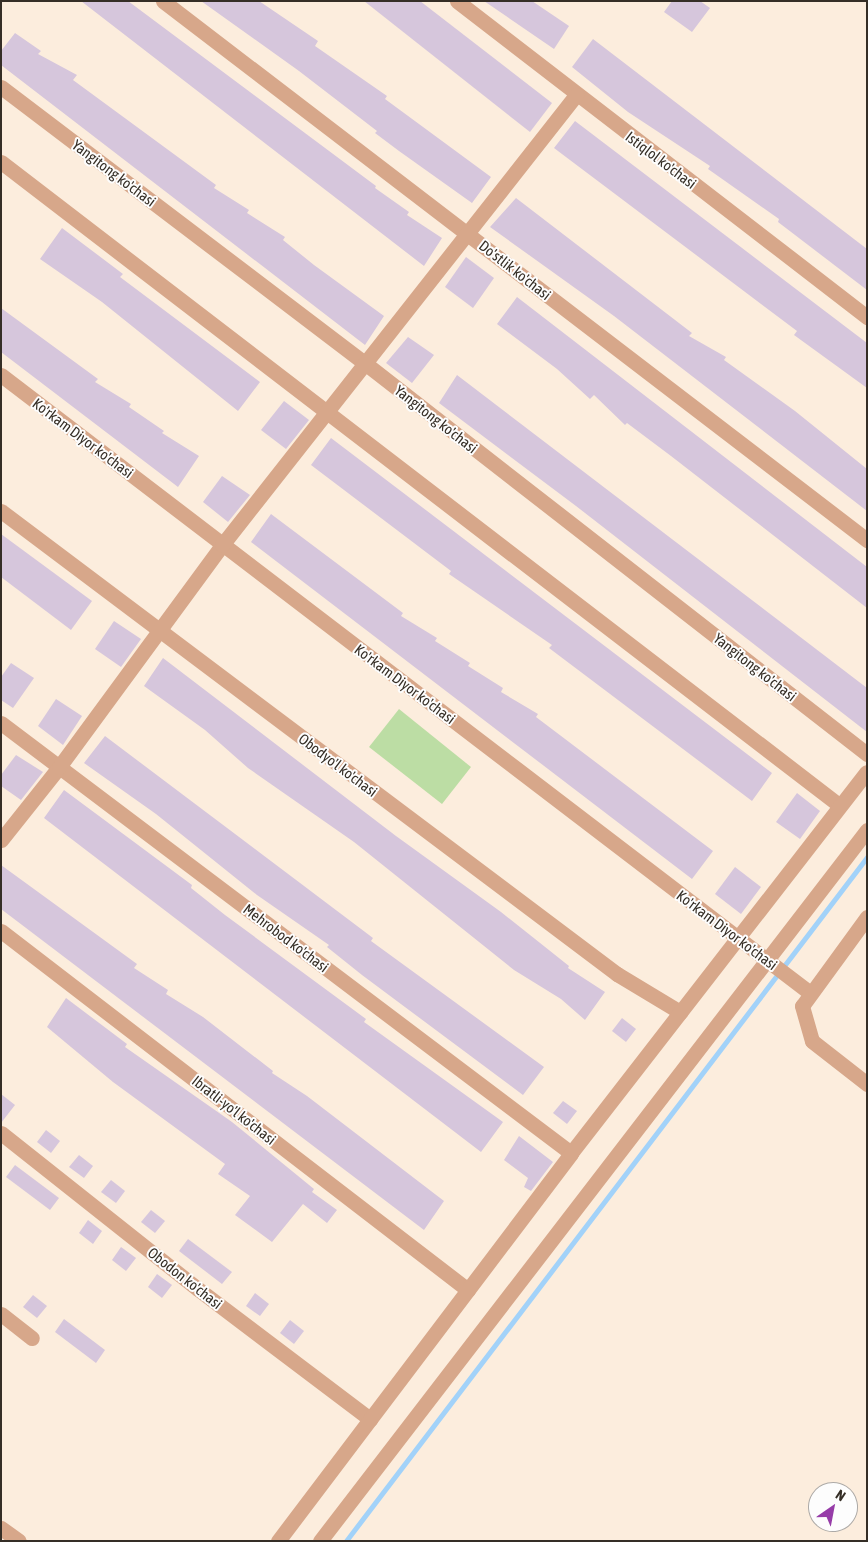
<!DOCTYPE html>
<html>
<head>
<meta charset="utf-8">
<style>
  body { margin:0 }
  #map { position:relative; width:868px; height:1542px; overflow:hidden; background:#fceddd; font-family:"Asap Condensed",sans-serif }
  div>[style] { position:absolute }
  .green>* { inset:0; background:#bcdda4 }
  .stream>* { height:4.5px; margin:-2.25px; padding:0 2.25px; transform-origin:2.25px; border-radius:2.25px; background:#a2d2f9 }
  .building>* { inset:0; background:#d6c6dc }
  .street>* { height:15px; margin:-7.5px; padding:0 7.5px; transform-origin:7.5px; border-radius:7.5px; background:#d7a78a }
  span { translate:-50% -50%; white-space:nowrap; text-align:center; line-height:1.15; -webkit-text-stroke:4px #fdfdfd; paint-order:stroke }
  .street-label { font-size:15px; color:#352e26 }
  .frame { position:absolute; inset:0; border:2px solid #352e26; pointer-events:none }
  .north { position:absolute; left:808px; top:1482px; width:50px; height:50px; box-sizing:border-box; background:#fdfdfd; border:1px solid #adaaa7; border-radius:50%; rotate:33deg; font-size:14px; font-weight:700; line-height:20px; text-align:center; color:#352e26 }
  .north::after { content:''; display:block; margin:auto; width:18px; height:22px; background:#963ca8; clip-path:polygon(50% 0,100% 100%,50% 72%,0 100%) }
</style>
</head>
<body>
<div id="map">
  <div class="green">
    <i style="clip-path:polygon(399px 709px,471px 767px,442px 804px,369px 747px)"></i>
  </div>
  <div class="stream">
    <i style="left:346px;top:1541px;width:860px;rotate:-52.7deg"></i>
  </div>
  <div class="building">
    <i style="clip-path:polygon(81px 1px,128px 1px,376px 186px,375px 188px,409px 212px,407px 215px,442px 238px,424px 266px)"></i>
    <i style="clip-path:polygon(201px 1px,259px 1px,318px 41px,315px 46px,387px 96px,385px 99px,491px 177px,472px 203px,399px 151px,375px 133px,377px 131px,299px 71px)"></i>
    <i style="clip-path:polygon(364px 1px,420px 1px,552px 103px,530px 132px)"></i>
    <i style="clip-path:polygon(484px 1px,532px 1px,569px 26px,554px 49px)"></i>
    <i style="clip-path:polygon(672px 1px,700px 1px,710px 8px,692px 32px,664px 12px)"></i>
    <i style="clip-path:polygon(15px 33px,41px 51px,38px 54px,77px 75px,73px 80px,216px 185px,214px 188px,249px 210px,247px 213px,285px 237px,283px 240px,314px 265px,384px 316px,365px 345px,1px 65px,1px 51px)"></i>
    <i style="clip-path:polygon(593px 39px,867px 249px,867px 290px,778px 222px,779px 219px,708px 169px,710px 166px,628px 112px,572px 67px)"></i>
    <i style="clip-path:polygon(575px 121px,867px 343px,867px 388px,794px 335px,797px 331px,554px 148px)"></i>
    <i style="clip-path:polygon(516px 198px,692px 333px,689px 336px,726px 357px,724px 360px,795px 411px,867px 469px,867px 511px,614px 316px,490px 227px)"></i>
    <i style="clip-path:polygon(62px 228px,123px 274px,120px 277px,260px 382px,238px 411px,102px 302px,40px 259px)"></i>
    <i style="clip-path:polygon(466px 257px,494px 278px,473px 308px,445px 287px)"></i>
    <i style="clip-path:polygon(517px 297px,867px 567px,867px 608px,671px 456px,627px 423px,625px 425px,594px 395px,590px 399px,557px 369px,497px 324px)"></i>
    <i style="clip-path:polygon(1px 308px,98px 379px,95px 382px,131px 404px,129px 407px,164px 431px,162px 433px,199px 456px,178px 487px,1px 352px)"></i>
    <i style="clip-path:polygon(408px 337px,434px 355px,412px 383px,386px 363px)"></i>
    <i style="clip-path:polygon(457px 375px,867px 688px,867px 732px,576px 506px,439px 403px)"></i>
    <i style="clip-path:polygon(284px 401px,309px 420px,286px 449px,261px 430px)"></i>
    <i style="clip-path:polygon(331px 438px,772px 773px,752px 801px,549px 648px,552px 645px,449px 574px,451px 571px,311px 465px)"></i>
    <i style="clip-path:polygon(222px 476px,250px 495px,228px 522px,203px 502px)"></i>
    <i style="clip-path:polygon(271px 514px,403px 613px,401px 616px,437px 638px,435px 641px,470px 663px,468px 666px,503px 688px,501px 692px,538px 714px,536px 717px,713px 851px,692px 879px,251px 542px)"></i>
    <i style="clip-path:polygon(1px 534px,92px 601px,71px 630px,1px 577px)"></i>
    <i style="clip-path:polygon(114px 621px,141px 639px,121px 667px,95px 649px)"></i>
    <i style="clip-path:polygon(163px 658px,396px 836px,501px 912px,569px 966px,568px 968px,605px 992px,585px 1020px,561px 999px,514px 970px,354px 842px,248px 768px,205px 730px,144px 686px)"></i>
    <i style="clip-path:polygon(11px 663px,34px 678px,13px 708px,1px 700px,1px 677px)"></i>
    <i style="clip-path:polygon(56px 699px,82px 716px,63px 745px,38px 726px)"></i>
    <i style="clip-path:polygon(105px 736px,373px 938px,371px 941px,544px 1067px,523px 1095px,362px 975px,327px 947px,329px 945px,257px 895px,156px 814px,84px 763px)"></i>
    <i style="clip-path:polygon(16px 755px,43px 772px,21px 800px,1px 786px,1px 775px)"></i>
    <i style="clip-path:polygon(64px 790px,192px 885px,191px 888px,225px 915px,366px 1019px,364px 1022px,503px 1122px,481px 1152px,44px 818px)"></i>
    <i style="clip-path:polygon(797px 793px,820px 811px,800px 839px,776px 822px)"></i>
    <i style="clip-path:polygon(1px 865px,137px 964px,134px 968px,168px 990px,166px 994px,203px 1017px,273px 1071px,272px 1073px,307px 1096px,444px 1201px,424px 1230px,1px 909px)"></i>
    <i style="clip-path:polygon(735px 867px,761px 887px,741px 914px,715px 894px)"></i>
    <i style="clip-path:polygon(66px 998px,127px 1044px,125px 1047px,232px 1122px,314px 1189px,312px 1192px,337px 1210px,327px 1223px,303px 1204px,272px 1242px,235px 1215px,250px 1196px,218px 1174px,225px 1164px,113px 1082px,47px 1027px)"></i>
    <i style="clip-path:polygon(622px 1018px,636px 1029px,626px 1042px,612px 1031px)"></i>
    <i style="clip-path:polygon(1px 1094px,15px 1105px,1px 1123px)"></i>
    <i style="clip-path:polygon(563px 1101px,577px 1111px,567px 1124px,553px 1113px)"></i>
    <i style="clip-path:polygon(46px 1130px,60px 1141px,51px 1153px,37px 1142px)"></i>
    <i style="clip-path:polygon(519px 1136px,553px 1162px,531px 1191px,524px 1187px,528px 1178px,504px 1160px)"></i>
    <i style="clip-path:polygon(79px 1155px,93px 1166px,84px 1178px,69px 1167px)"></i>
    <i style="clip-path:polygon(15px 1165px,59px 1198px,50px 1210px,6px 1177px)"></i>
    <i style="clip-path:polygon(111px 1180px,125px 1191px,116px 1203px,101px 1192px)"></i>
    <i style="clip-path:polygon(151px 1210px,165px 1221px,155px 1233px,141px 1222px)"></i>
    <i style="clip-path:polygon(88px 1220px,102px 1231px,93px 1244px,79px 1233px)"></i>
    <i style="clip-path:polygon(188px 1239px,232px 1272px,222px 1284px,179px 1251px)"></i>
    <i style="clip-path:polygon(121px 1247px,136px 1258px,126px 1271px,112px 1260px)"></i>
    <i style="clip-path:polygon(157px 1274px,172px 1285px,162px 1298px,148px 1287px)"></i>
    <i style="clip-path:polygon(255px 1293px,269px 1304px,260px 1316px,246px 1306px)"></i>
    <i style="clip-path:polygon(33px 1295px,47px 1306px,37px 1318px,23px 1307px)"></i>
    <i style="clip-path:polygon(64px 1319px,105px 1350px,96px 1363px,55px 1332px)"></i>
    <i style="clip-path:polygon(290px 1320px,304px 1331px,294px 1344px,280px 1333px)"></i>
  </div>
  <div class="street">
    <i style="left:163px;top:1px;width:887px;rotate:37.44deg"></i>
    <i style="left:457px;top:1px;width:518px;rotate:37.62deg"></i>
    <i style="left:1px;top:87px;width:458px;rotate:37.2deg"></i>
    <i style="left:366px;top:364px;width:635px;rotate:37.9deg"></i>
    <i style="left:1px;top:162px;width:1056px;rotate:37.5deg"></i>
    <i style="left:1px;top:375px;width:1017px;rotate:37.37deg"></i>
    <i style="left:1px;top:511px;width:771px;rotate:36.93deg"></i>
    <i style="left:617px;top:974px;width:74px;rotate:31.1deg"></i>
    <i style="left:1px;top:723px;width:714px;rotate:37.03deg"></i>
    <i style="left:1px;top:840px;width:93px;rotate:-51.5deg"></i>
    <i style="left:59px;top:767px;width:275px;rotate:-53.7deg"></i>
    <i style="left:222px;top:545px;width:573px;rotate:-51.81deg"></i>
    <i style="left:867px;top:917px;width:110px;rotate:126.1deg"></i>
    <i style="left:802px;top:1006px;width:36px;rotate:74deg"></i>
    <i style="left:812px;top:1041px;width:70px;rotate:38deg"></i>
    <i style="left:1px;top:931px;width:589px;rotate:37.55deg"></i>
    <i style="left:1px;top:1133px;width:251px;rotate:38.4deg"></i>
    <i style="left:198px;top:1289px;width:216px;rotate:37.1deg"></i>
    <i style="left:1px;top:1314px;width:39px;rotate:38deg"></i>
    <i style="left:1px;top:1528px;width:22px;rotate:36deg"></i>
    <i style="left:278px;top:1541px;width:486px;rotate:-52.9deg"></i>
    <i style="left:571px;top:1153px;width:482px;rotate:-52.2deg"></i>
    <i style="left:320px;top:1541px;width:897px;rotate:-52.43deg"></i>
  </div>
  <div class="street-label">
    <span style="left:661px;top:160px;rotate:37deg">Istiqlol ko'chasi</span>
    <span style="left:114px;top:173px;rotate:37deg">Yangitong ko'chasi</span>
    <span style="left:515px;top:270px;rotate:38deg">Do'stlik ko'chasi</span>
    <span style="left:436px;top:419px;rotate:38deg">Yangitong ko'chasi</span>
    <span style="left:83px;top:438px;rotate:37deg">Ko'rkam Diyor ko'chasi</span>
    <span style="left:755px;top:667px;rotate:38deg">Yangitong ko'chasi</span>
    <span style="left:405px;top:684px;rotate:37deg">Ko'rkam Diyor ko'chasi</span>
    <span style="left:338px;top:765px;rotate:37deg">Obodyo'l ko'chasi</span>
    <span style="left:727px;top:930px;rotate:37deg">Ko'rkam Diyor ko'chasi</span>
    <span style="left:286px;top:938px;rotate:37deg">Mehrobod ko'chasi</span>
    <span style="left:234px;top:1110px;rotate:38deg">Ibratli-yo'l ko'chasi</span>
    <span style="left:185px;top:1278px;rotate:38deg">Obodon ko'chasi</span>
  </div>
  <div class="frame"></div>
  <div class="north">N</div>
</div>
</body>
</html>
